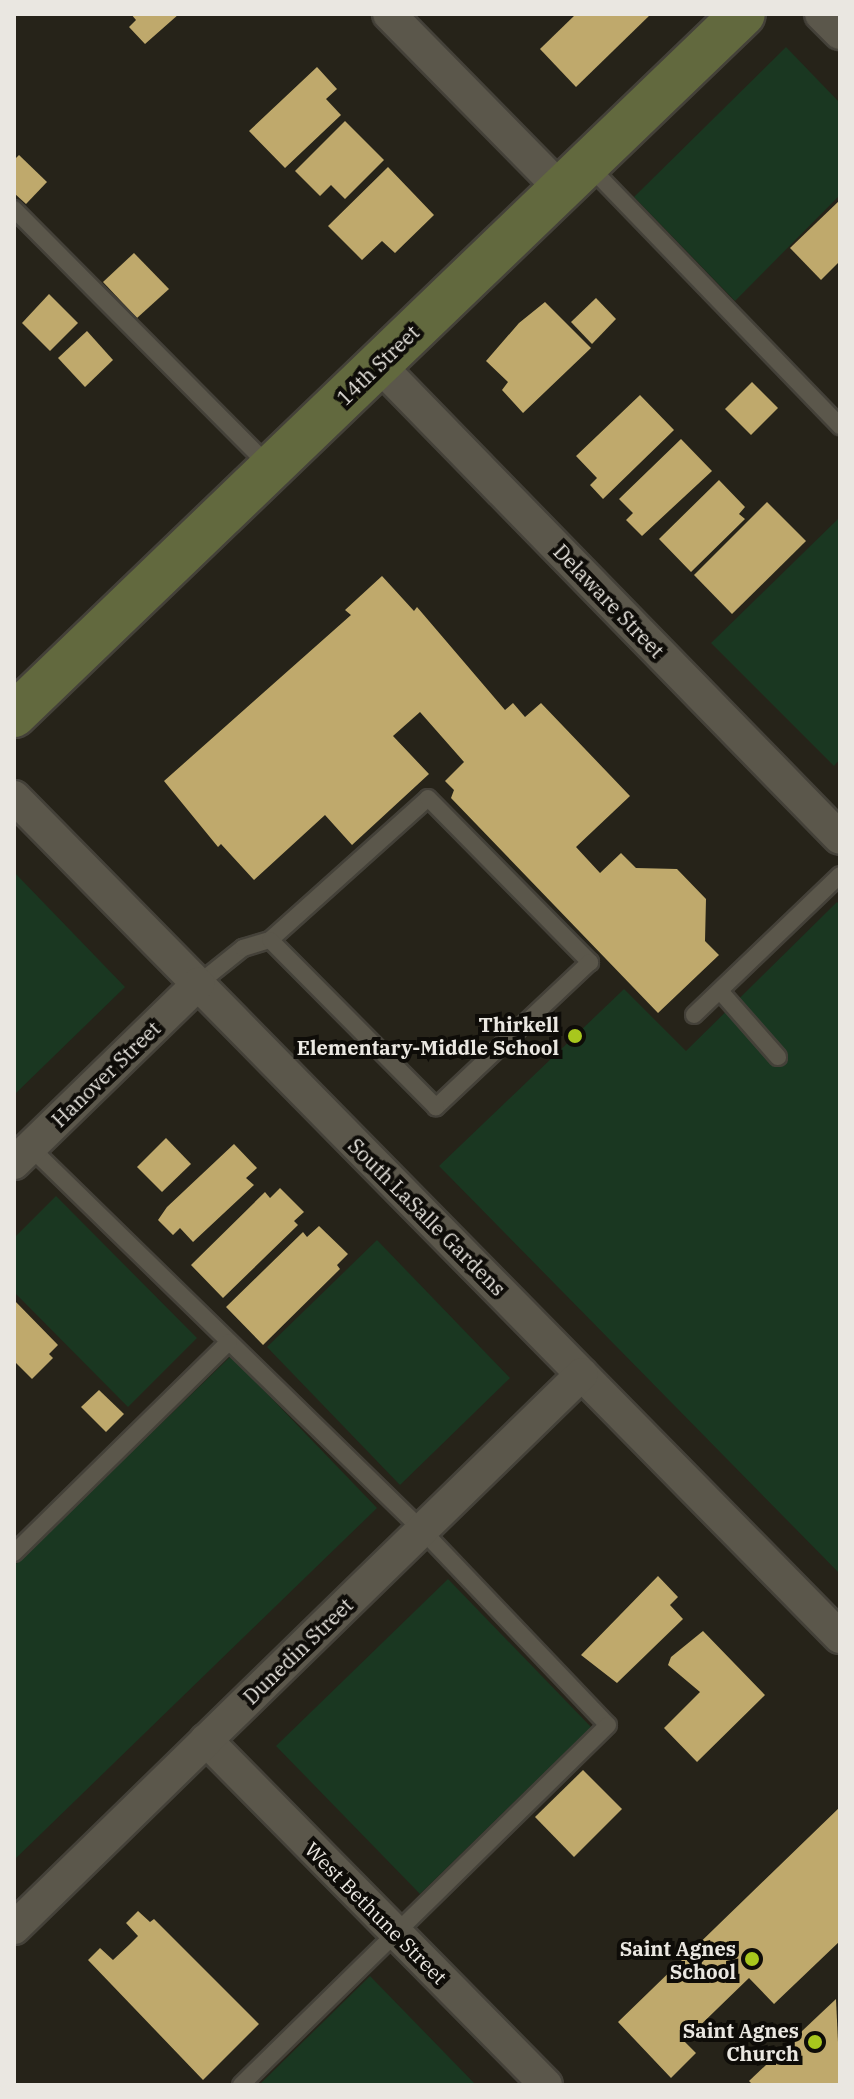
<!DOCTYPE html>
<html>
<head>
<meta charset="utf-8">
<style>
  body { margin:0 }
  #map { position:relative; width:854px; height:2099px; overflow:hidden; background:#262319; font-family:"IBM Plex Serif",serif }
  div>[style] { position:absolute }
  .green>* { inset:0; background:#1a3721 }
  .building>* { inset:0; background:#bfa96c }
  .roads { filter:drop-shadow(2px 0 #444139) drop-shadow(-2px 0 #444139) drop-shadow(0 2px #444139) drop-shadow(0 -2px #444139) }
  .lane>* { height:16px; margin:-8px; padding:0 8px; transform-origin:8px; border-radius:8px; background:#5b574b }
  .street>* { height:32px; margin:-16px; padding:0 16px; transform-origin:16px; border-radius:16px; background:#5b574b }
  .secondary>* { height:44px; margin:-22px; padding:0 22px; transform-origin:22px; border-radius:22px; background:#62693e }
  .dots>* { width:22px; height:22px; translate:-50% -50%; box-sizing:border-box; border:4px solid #0e0c08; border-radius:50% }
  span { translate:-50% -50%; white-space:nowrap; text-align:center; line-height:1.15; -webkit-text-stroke:8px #0e0c08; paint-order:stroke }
  .street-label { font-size:20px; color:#eae7e1 }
  .poi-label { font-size:20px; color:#eae7e1; font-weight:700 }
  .right { translate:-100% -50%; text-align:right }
  .frame { position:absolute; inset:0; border:16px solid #eae7e1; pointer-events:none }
</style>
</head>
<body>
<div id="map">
  <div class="green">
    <i style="clip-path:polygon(786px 47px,840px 103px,840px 195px,735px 301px,634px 197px)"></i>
    <i style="clip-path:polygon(840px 517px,840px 759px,834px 766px,711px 643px)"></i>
    <i style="clip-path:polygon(14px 872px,125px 987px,14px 1095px)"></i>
    <i style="clip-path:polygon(837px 902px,840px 905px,840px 1574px,439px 1166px,624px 989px,686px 1051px)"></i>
    <i style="clip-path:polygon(56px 1196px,197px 1338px,128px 1407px,14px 1292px,14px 1238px)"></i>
    <i style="clip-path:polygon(377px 1240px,510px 1378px,400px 1485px,267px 1347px)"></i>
    <i style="clip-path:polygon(231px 1356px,377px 1508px,14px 1860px,14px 1566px)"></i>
    <i style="clip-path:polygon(448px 1579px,591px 1727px,420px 1894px,276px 1746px)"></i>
    <i style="clip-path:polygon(370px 1976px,476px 2085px,259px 2085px)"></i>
  </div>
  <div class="building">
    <i style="clip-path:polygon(131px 14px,179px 14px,145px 44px,129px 27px,136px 20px)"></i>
    <i style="clip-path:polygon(576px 14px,651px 14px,576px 87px,540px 49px)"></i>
    <i style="clip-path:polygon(317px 67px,337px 89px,326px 99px,341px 115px,285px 168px,249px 131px)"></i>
    <i style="clip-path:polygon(345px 121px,384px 160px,345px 199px,331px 185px,320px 196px,295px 171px)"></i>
    <i style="clip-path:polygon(19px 155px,47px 182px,26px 204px,14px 193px,14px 160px)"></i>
    <i style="clip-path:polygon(388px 167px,434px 215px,395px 253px,382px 241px,362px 260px,328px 226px)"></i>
    <i style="clip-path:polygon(840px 200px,840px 261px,821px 280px,790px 248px)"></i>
    <i style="clip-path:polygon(134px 253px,169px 289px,137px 318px,103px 282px)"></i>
    <i style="clip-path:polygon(49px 294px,78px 323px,50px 351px,22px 323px)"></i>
    <i style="clip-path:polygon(596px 298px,616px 319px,592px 344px,571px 322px)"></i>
    <i style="clip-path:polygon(545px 302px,591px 348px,523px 413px,502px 390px,508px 382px,486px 361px,519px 323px)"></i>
    <i style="clip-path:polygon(87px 331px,113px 360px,85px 387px,58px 358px)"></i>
    <i style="clip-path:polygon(752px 382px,778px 408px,751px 435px,725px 409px)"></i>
    <i style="clip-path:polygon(640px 395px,674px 430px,603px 499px,590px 485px,597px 478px,576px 456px)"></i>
    <i style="clip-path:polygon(681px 439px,712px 471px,642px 536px,626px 520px,633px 513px,619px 499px)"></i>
    <i style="clip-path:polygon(719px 480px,745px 507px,739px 514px,745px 519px,691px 572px,659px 539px)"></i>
    <i style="clip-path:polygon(767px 502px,806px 541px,732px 614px,694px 575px)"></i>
    <i style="clip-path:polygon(382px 576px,414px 611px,417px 607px,505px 710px,513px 703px,525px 717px,541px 703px,630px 796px,576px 847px,600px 873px,621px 853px,636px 868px,677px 869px,706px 899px,705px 941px,719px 955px,658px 1013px,451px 798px,454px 790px,445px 781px,464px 762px,420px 712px,393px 736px,429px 774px,352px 845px,325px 815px,254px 880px,221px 844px,218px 847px,164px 781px,351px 615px,345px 610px)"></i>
    <i style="clip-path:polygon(166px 1138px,191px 1164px,162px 1192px,137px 1167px)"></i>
    <i style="clip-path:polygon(234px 1144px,257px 1168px,246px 1178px,254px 1185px,193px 1242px,180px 1228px,173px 1235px,158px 1220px,167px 1207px)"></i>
    <i style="clip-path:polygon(280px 1188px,304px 1212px,294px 1221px,298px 1225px,223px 1298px,191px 1265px,265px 1192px,270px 1198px)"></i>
    <i style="clip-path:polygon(319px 1226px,348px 1254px,337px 1265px,340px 1269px,263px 1345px,226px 1307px,303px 1232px,307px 1237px)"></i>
    <i style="clip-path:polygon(14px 1300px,58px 1345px,49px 1354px,53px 1358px,32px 1379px,14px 1361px)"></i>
    <i style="clip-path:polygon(99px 1390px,124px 1414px,106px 1432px,81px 1407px)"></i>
    <i style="clip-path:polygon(658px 1576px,678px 1597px,670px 1605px,683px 1619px,617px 1683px,581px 1655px)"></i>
    <i style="clip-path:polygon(703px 1631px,765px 1695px,697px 1762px,664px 1728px,700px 1692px,668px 1665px,671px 1657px)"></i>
    <i style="clip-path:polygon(583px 1770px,622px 1809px,574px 1857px,535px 1817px)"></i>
    <i style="clip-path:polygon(840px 1807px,840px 1941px,774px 2004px,749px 1978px,684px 2041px,696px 2053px,671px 2078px,618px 2022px)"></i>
    <i style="clip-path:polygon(138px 1911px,150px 1922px,154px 1919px,259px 2024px,203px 2080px,88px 1960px,100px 1948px,113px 1960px,130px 1944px,138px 1936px,126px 1923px)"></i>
    <i style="clip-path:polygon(836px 1999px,840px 2085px,753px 2085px,749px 2081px)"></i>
  </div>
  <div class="roads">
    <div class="lane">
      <i style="left:588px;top:165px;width:363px;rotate:46deg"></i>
      <i style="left:14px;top:209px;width:362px;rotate:45.2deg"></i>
      <i style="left:198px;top:984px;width:58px;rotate:-38.7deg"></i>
      <i style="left:243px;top:948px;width:28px;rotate:-17deg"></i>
      <i style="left:270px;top:940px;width:212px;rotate:-41.9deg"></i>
      <i style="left:428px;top:798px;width:231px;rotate:45.4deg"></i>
      <i style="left:590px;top:962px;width:212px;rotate:136.7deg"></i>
      <i style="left:436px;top:1107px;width:235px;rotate:-134.8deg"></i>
      <i style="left:720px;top:991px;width:88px;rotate:48.7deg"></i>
      <i style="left:694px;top:1015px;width:202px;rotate:-43.8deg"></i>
      <i style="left:30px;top:1147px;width:548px;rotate:44.33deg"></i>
      <i style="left:422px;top:1530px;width:269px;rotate:46.4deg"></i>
      <i style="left:608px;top:1725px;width:514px;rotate:135.55deg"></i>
      <i style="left:14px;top:1553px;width:301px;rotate:-44.5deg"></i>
    </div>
    <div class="street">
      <i style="left:389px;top:14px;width:245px;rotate:45.5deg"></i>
      <i style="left:821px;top:14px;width:27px;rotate:45deg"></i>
      <i style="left:379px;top:365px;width:660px;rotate:45.74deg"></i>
      <i style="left:14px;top:797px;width:1178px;rotate:45.48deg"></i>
      <i style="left:14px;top:1163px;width:257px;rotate:-44.2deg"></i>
      <i style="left:206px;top:1740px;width:484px;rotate:45.4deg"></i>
      <i style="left:14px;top:1928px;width:793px;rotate:-44.29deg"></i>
    </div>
    <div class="secondary">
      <i style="left:14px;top:715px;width:1011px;rotate:-43.88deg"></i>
    </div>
  </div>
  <div class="dots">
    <i style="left:575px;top:1036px;background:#a8c71d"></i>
    <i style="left:752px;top:1959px;background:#a8c71d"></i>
    <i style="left:815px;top:2042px;background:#a8c71d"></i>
  </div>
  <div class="street-label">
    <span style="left:378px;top:365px;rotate:-44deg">14th Street</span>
    <span style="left:609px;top:601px;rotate:46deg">Delaware Street</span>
    <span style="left:106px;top:1074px;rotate:-44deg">Hanover Street</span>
    <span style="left:427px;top:1217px;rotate:45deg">South LaSalle Gardens</span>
    <span style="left:298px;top:1651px;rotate:-44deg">Dunedin Street</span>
    <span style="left:376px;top:1913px;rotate:45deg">West Bethune Street</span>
  </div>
  <div class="poi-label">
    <span class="right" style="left:559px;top:1036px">Thirkell<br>Elementary-Middle School</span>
    <span class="right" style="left:736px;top:1960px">Saint Agnes<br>School</span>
    <span class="right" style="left:799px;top:2042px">Saint Agnes<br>Church</span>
  </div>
  <div class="frame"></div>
</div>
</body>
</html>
